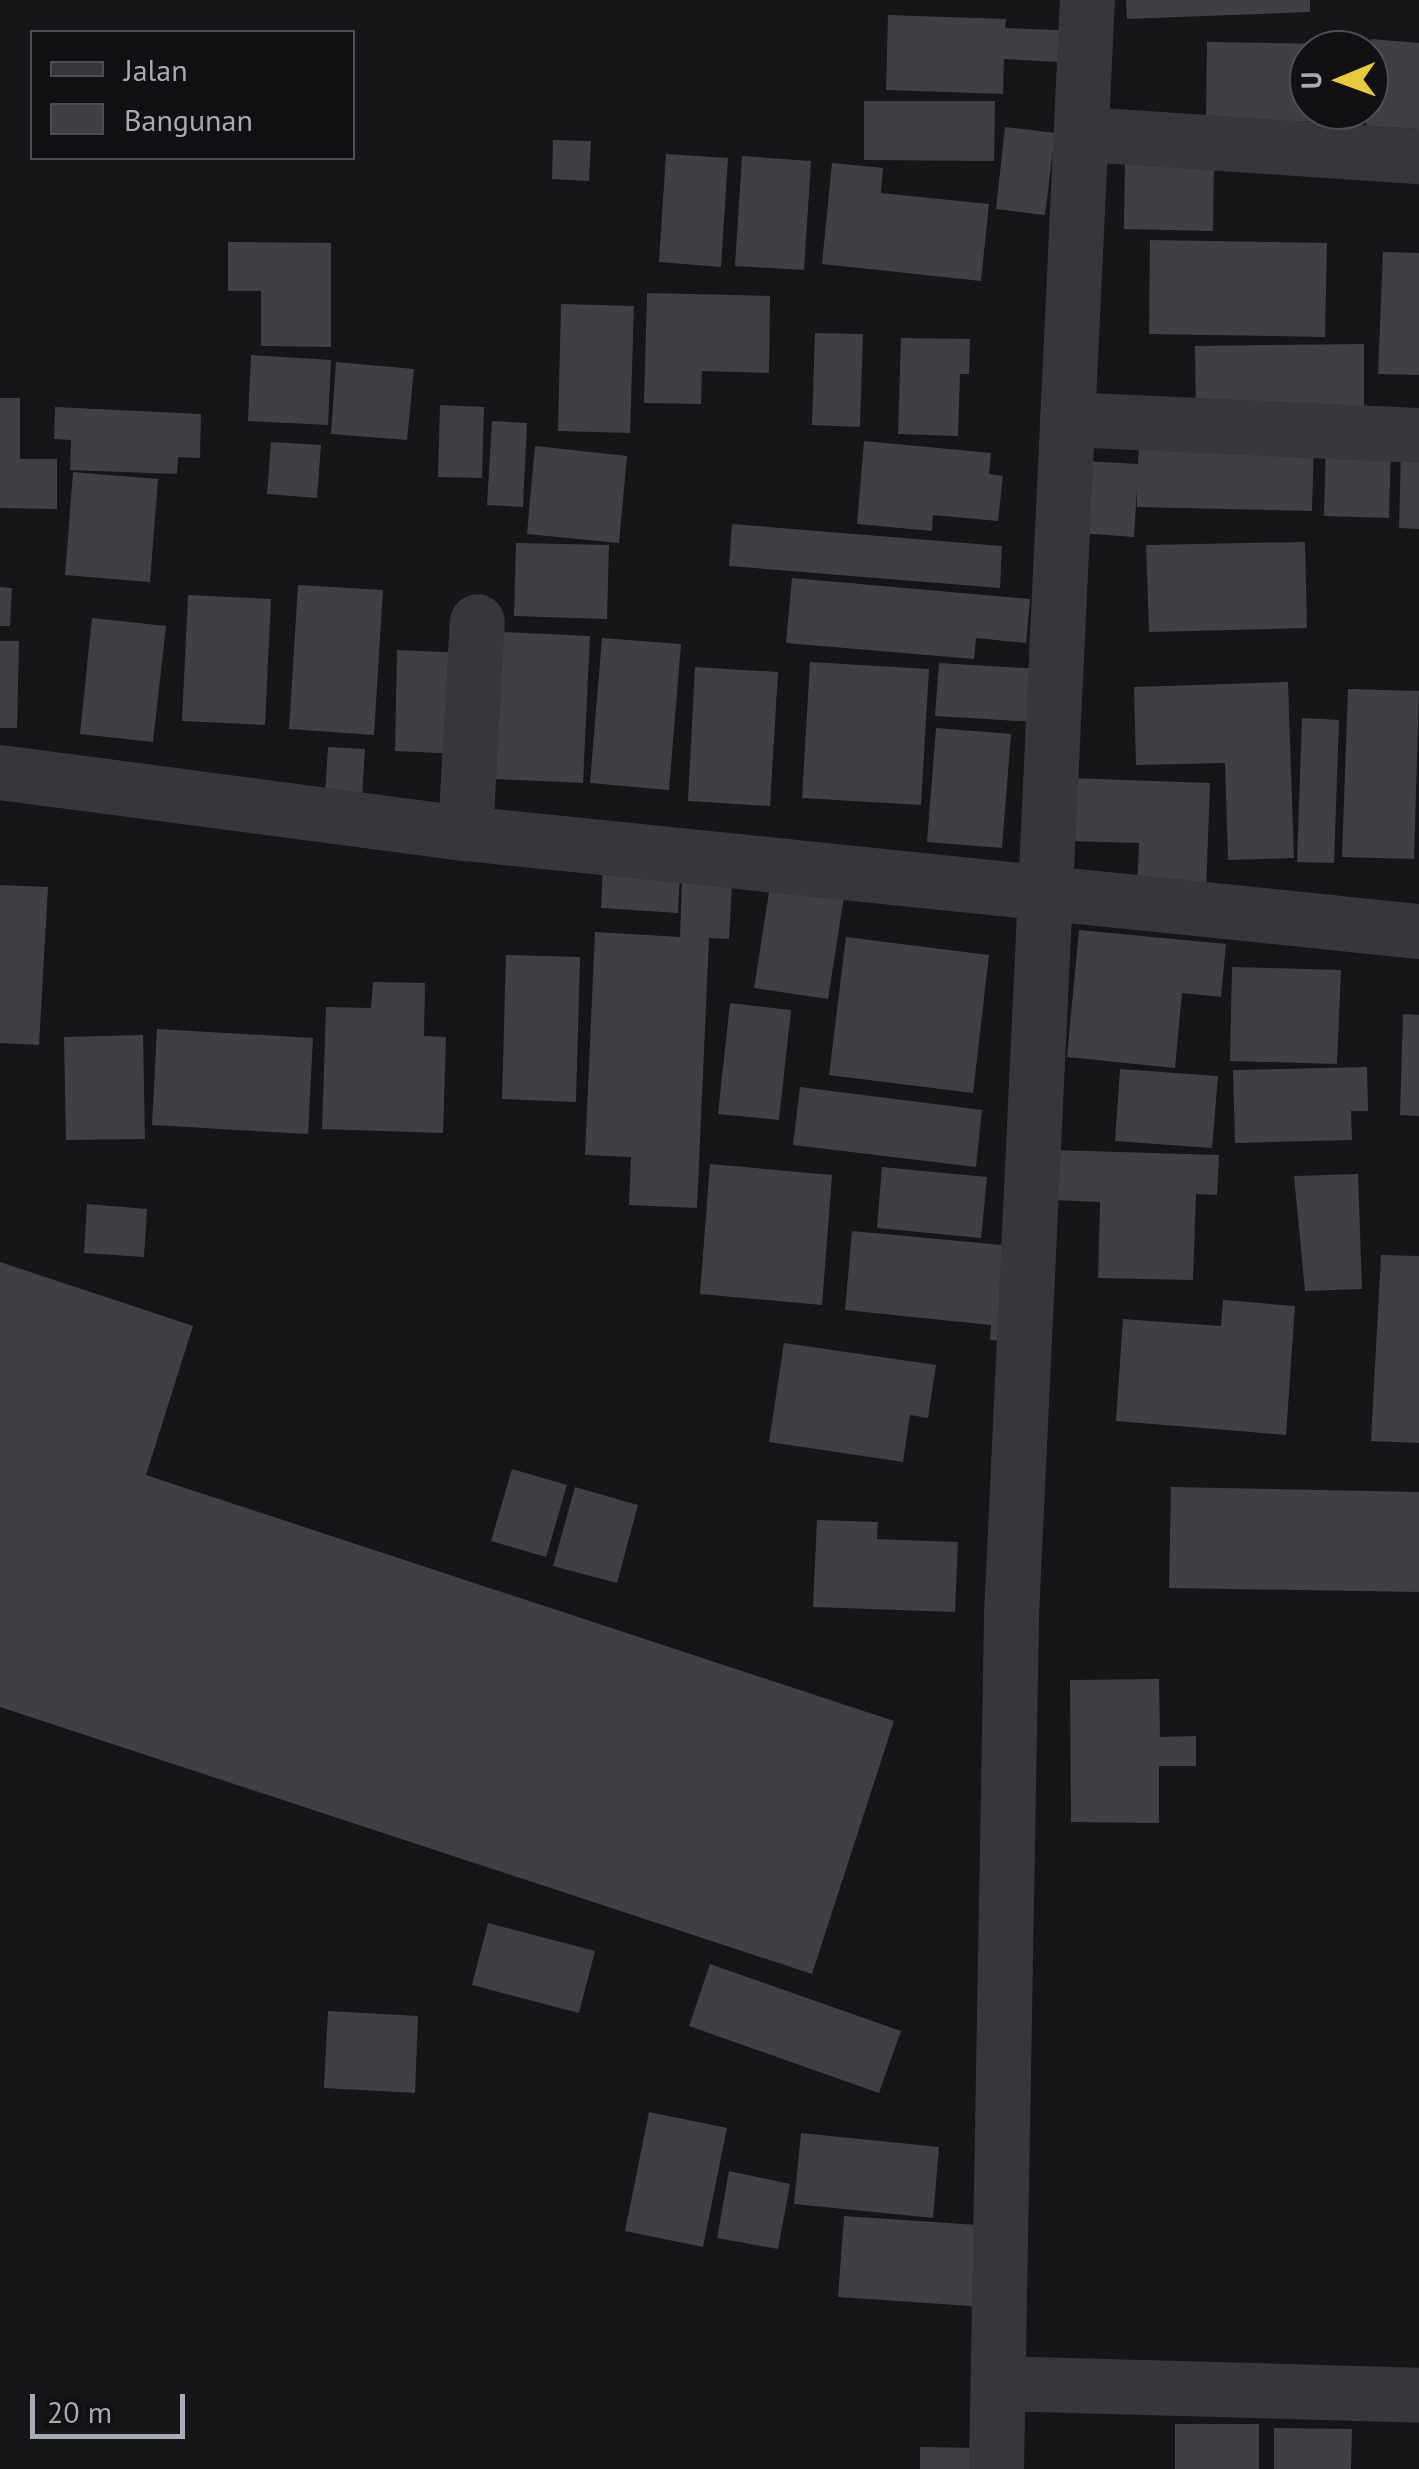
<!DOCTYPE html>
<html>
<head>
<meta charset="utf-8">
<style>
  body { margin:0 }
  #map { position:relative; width:1419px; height:2469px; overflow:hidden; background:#161517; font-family:"PT Sans",sans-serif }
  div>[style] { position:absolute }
  .building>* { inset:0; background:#403f44 }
  .minor>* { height:55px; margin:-27.5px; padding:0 27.5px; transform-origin:27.5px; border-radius:27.5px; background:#36363c }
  span { translate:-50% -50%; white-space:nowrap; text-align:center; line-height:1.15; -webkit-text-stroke:8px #111012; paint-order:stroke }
  .legend { position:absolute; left:30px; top:30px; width:325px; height:130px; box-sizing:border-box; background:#111012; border:2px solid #4d4e54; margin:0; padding:12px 18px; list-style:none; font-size:30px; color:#a8aab6 }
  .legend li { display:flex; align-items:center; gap:20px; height:50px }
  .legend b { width:50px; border:2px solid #4d4e54 }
  .north { position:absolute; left:1289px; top:30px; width:100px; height:100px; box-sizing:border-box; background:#111012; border:2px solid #4d4e54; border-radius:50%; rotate:269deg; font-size:28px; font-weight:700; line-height:40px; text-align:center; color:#a8aab6 }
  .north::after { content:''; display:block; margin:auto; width:35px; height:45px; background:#e7ca3e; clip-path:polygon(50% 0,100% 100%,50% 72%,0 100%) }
  .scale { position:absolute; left:30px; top:2394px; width:155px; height:45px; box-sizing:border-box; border:5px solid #a8aab6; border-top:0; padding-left:12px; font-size:30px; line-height:35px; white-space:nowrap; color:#a8aab6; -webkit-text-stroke:8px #111012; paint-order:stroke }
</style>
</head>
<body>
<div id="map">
  <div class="building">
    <i style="clip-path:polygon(1126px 0,1310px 0,1310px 12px,1127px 19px)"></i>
    <i style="clip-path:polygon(888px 15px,1006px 19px,1005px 28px,1059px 30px,1058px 62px,1004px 59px,1003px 94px,886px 90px)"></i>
    <i style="clip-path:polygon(1371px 39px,1419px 43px,1419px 129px,1366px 126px)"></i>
    <i style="clip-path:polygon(1207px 42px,1335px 44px,1335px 50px,1309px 50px,1309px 110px,1334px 110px,1334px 122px,1206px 120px)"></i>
    <i style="clip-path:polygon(864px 101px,995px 101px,994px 161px,864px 160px)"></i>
    <i style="clip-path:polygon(1005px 127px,1055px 133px,1045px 215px,996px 209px)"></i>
    <i style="clip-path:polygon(553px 140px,591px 141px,589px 181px,552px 179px)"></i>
    <i style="clip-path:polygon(666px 154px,728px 158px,721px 267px,659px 262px)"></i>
    <i style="clip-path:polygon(742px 156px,811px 161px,804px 270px,735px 266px)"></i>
    <i style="clip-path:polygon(1125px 157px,1214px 158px,1213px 231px,1124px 229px)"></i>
    <i style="clip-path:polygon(832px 163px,883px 168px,881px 193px,989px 204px,981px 281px,822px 264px)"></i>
    <i style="clip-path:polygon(1150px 240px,1327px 243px,1325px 337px,1149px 334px)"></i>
    <i style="clip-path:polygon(228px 242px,331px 243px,331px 347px,261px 346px,261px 291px,228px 291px)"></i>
    <i style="clip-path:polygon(1383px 252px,1419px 253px,1419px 375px,1378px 374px)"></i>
    <i style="clip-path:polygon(647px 293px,770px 296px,769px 373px,702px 371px,701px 404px,644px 403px)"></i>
    <i style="clip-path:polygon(561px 304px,634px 306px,630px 433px,558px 431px)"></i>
    <i style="clip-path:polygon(815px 333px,863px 334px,860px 427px,812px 425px)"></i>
    <i style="clip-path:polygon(901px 338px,970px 339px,969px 374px,960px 374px,958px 436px,898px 434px)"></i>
    <i style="clip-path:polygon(1364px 344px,1364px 420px,1196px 421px,1195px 346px)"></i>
    <i style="clip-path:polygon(251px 355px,331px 360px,328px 425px,248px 421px)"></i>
    <i style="clip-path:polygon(336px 362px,414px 369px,407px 440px,331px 434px)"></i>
    <i style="clip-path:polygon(0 398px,20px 398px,20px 459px,57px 459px,57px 509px,0 508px)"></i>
    <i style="clip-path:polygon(440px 405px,484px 407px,482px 478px,438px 477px)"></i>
    <i style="clip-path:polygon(55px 407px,201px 414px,200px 458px,178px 457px,177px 474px,70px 470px,71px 440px,54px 439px)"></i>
    <i style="clip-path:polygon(492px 421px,527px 423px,523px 507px,487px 505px)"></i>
    <i style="clip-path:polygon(1139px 439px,1314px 443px,1312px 511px,1137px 507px,1137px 489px,1134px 537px,1080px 533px,1084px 461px,1138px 464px)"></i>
    <i style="clip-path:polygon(1326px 439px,1391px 441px,1389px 518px,1324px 516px)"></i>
    <i style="clip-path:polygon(864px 441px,991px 453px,989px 474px,1003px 476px,998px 521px,933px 515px,932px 531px,857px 524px)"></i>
    <i style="clip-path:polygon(271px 442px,321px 445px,317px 498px,267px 494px)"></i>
    <i style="clip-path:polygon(535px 446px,627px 456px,619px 543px,527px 534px)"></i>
    <i style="clip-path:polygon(1401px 448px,1419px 449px,1419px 529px,1399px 528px)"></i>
    <i style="clip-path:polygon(73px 472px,158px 479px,150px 582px,65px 575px)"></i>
    <i style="clip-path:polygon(732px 524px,1002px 546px,1000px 588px,729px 566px)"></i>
    <i style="clip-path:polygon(1305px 542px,1307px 628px,1149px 632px,1146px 545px)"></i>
    <i style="clip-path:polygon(516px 543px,609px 545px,607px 619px,514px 616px)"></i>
    <i style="clip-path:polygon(792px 578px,1030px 599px,1026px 643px,976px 638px,974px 659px,786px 643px)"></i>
    <i style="clip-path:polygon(298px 585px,383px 590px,374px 735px,289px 729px)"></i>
    <i style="clip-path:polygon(0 587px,12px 588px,10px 626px,0 626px)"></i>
    <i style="clip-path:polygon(188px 595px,271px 599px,265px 725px,182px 721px)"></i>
    <i style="clip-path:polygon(92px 618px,166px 626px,153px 742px,80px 734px)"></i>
    <i style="clip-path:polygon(502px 632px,590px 636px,583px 783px,495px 779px)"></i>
    <i style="clip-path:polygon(602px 638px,681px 644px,669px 790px,590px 783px)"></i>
    <i style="clip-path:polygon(0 641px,19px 641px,17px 728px,0 728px)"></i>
    <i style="clip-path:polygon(397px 650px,465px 653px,462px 754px,395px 751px)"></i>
    <i style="clip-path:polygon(810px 662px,929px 669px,921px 805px,802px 798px)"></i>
    <i style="clip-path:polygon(939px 663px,1039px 669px,1036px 722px,935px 716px)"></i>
    <i style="clip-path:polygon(695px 667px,778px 672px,770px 806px,688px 801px)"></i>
    <i style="clip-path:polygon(1288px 682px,1294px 858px,1228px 860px,1225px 763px,1136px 765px,1134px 687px)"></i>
    <i style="clip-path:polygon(1348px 689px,1419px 691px,1414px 859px,1342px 857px)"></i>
    <i style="clip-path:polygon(1302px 718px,1339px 720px,1334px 863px,1297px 862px)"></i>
    <i style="clip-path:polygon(936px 728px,1011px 734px,1002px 848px,927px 842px)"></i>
    <i style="clip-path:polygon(328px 747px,365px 749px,362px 797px,325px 795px)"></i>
    <i style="clip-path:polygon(1070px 778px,1210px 783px,1206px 891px,1137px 889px,1139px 843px,1068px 841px)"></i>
    <i style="clip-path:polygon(603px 866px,680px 871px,678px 913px,601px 908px)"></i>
    <i style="clip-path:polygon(772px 873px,846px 884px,828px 999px,754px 988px)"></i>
    <i style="clip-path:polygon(682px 881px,732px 884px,729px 939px,709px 938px,697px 1208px,629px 1205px,631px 1157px,585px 1155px,595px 932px,680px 937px)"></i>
    <i style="clip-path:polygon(0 885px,48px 887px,39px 1045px,0 1043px)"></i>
    <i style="clip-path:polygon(1079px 930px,1226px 944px,1221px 997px,1182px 993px,1175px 1068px,1067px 1057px)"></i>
    <i style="clip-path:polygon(846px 937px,989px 955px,973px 1093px,829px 1075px)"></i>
    <i style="clip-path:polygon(506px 955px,580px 957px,576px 1102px,502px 1099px)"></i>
    <i style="clip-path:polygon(1232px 967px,1341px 970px,1337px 1064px,1230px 1061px)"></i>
    <i style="clip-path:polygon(373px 982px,425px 983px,424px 1036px,446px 1037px,443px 1133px,322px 1129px,326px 1007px,371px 1008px)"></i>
    <i style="clip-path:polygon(730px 1003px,791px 1010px,779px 1120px,718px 1114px)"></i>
    <i style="clip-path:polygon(1403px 1014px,1419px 1015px,1419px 1116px,1400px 1115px)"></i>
    <i style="clip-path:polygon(157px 1029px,313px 1038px,308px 1134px,152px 1125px)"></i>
    <i style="clip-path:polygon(143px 1035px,145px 1139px,66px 1140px,64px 1037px)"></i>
    <i style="clip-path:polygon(1367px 1067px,1368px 1111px,1351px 1111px,1352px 1140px,1235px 1143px,1233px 1070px)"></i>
    <i style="clip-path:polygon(1120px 1069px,1218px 1076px,1212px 1148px,1115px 1141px)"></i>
    <i style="clip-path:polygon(800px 1087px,982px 1110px,976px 1167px,793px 1145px)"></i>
    <i style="clip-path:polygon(1053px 1150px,1219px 1155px,1217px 1195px,1196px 1194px,1193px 1280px,1098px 1278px,1100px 1202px,1051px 1200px)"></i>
    <i style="clip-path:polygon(710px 1164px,832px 1175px,822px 1305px,700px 1294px)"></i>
    <i style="clip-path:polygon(882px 1167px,987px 1177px,981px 1238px,877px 1228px)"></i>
    <i style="clip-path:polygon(1358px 1174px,1362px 1289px,1305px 1291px,1294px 1176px)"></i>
    <i style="clip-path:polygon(87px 1204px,147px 1209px,144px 1257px,84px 1253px)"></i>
    <i style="clip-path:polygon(852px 1231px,1023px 1247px,1014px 1342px,990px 1340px,991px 1325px,845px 1310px)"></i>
    <i style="clip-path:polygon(1381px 1255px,1419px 1256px,1419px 1443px,1371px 1441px)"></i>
    <i style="clip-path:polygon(0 1262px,193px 1326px,146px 1475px,894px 1721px,812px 1974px,0 1707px)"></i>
    <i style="clip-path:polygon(1223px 1300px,1295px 1306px,1286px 1435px,1116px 1421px,1123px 1319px,1221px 1326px)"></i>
    <i style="clip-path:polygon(784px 1343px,936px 1365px,928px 1418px,910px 1415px,903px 1462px,769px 1442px)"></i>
    <i style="clip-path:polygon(512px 1469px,567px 1485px,546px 1557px,491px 1541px)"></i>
    <i style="clip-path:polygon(575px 1487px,638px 1505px,617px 1583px,553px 1566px)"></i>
    <i style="clip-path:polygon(1171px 1487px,1419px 1492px,1419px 1592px,1169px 1588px)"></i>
    <i style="clip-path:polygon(817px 1520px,878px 1522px,877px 1539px,958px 1542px,955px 1612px,813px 1607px)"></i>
    <i style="clip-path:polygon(1159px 1679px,1160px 1737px,1196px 1736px,1196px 1766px,1159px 1766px,1159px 1823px,1071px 1822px,1070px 1680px)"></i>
    <i style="clip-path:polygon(488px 1923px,595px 1951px,579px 2013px,472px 1985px)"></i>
    <i style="clip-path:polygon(710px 1964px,901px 2031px,879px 2093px,689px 2026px)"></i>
    <i style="clip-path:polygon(328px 2011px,418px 2016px,415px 2093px,324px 2088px)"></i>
    <i style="clip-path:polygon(649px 2112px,727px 2128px,703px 2247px,625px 2231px)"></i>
    <i style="clip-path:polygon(801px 2133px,939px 2147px,933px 2218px,794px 2204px)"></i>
    <i style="clip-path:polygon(729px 2171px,790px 2184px,778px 2249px,717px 2238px)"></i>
    <i style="clip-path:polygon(844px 2216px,992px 2226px,986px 2307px,838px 2297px)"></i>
    <i style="clip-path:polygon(1175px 2424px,1259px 2424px,1259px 2469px,1175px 2469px)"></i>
    <i style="clip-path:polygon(1274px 2428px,1352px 2429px,1351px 2469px,1274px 2469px)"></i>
    <i style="clip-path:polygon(920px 2447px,985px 2448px,985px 2469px,920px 2469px)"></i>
  </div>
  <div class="minor">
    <i style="left:1085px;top:134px;width:335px;rotate:3.8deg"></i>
    <i style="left:1067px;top:419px;width:352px;rotate:2.6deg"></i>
    <i style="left:0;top:772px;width:469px;rotate:7.5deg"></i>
    <i style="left:465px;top:833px;width:959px;rotate:5.87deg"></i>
    <i style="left:465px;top:833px;width:212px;rotate:-86.8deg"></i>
    <i style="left:1000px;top:2383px;width:419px;rotate:1.6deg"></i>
    <i style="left:996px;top:2469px;width:854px;rotate:-88.99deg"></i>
    <i style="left:1011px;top:1615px;width:1617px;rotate:-87.31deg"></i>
  </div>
  <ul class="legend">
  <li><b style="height:12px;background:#36363c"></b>Jalan</li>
  <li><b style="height:28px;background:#403f44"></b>Bangunan</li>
  </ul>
  <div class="north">U</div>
  <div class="scale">20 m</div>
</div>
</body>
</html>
